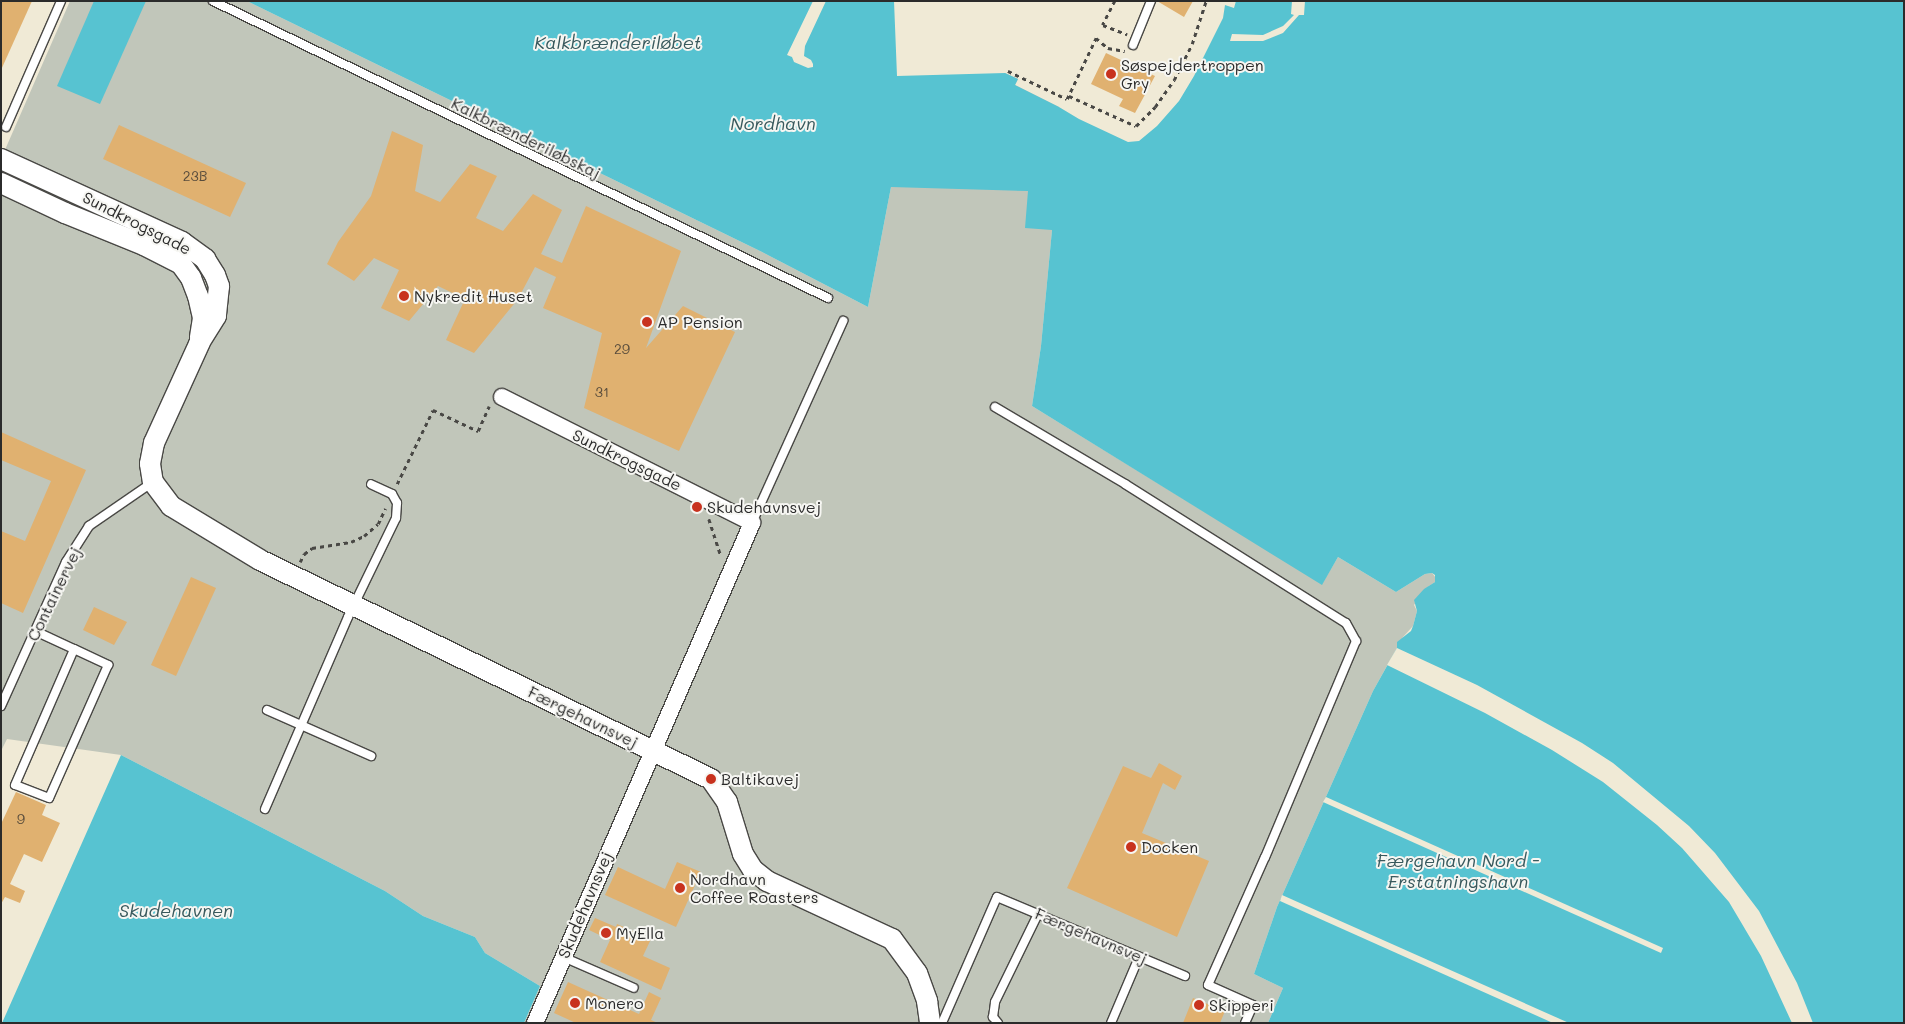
<!DOCTYPE html>
<html>
<head>
<meta charset="utf-8">
<style>
  body { margin:0 }
  #map { position:relative; width:1905px; height:1024px; overflow:hidden; background:#f0ead6; font-family:Mali,sans-serif }
  div>[style] { position:absolute }
  .industrial>* { inset:0; background:#c1c6ba }
  .water>* { inset:0; background:#57c3d1 }
  .pier>* { inset:0; background:#f0ead6 }
  .building>* { inset:0; background:#e0b170 }
  .path>* { height:2.5px; margin-top:-1.25px; transform-origin:0; background:repeating-linear-gradient(90deg,#494845 0 4px,transparent 0 8px) }
  .roads { filter:drop-shadow(1px 0 #494845) drop-shadow(-1px 0 #494845) drop-shadow(0 1px #494845) drop-shadow(0 -1px #494845) }
  .service>* { height:8px; margin:-4px; padding:0 4px; transform-origin:4px; border-radius:4px; background:#fff }
  .minor>* { height:16px; margin:-8px; padding:0 8px; transform-origin:8px; border-radius:8px; background:#fff }
  .tertiary>* { height:20px; margin:-10px; padding:0 10px; transform-origin:10px; border-radius:10px; background:#fff }
  .dots>* { width:14px; height:14px; translate:-50% -50%; box-sizing:border-box; border:2px solid #f6f6f2; border-radius:50% }
  span { translate:-50% -50%; white-space:nowrap; text-align:center; line-height:1.15; -webkit-text-stroke:4px #f6f6f2; paint-order:stroke }
  .number-label { font-size:14px; color:#584c3c }
  .number-label span { -webkit-text-stroke-width:0 }
  .poi-label { font-size:16px; color:#2b2b2b }
  .left { translate:0 -50%; text-align:left }
  .street-label { font-size:16px; color:#2b2b2b }
  .water-label { font-size:18px; color:#38595d; font-style:italic }
  .frame { position:absolute; inset:0; border:2px solid #2b2b2b; pointer-events:none }
</style>
</head>
<body>
<div id="map">
  <div class="industrial">
    <i style="clip-path:polygon(70px 1px,247px 1px,760px 251px,868px 307px,891px 187px,1005px 73px,1018px 79px,1015px 85px,1059px 107px,1052px 230px,1041px 346px,1032px 406px,1322px 584px,1338px 557px,1396px 592px,1425px 574px,1432px 573px,1436px 578px,1435px 582px,1429px 586px,1414px 605px,1417px 611px,1413px 626px,1403px 637px,1373px 691px,1277px 907px,1254px 974px,1283px 988px,1268px 1023px,524px 1023px,540px 986px,485px 953px,475px 937px,423px 916px,385px 891px,121px 755px,7px 739px,1px 751px,1px 159px)"></i>
  </div>
  <div class="water">
    <i style="clip-path:polygon(94px 1px,146px 1px,100px 104px,57px 86px)"></i>
    <i style="clip-path:polygon(247px 1px,894px 1px,897px 76px,1005px 73px,1018px 79px,1015px 85px,1059px 107px,1079px 119px,1128px 142px,1139px 141px,1157px 126px,1179px 101px,1194px 76px,1223px 18px,1225px 5px,1234px 8px,1236px 1px,1904px 1px,1904px 1023px,1268px 1023px,1283px 988px,1254px 974px,1277px 907px,1373px 691px,1397px 648px,1397px 642px,1411px 631px,1413px 626px,1417px 611px,1414px 600px,1424px 589px,1435px 582px,1435px 575px,1432px 573px,1425px 574px,1396px 592px,1338px 557px,1322px 585px,1032px 406px,1041px 346px,1052px 230px,1025px 228px,1028px 191px,891px 187px,868px 307px,760px 251px)"></i>
    <i style="clip-path:polygon(121px 755px,385px 891px,423px 916px,475px 937px,485px 953px,540px 986px,524px 1023px,2px 1023px)"></i>
  </div>
  <div class="pier">
    <i style="clip-path:polygon(813px 1px,826px 1px,805px 46px,804px 56px,811px 60px,813px 64px,813px 67px,808px 68px,794px 62px,792px 57px,787px 55px)"></i>
    <i style="clip-path:polygon(1292px 1px,1305px 1px,1304px 15px,1299px 15px,1283px 33px,1263px 41px,1230px 41px,1232px 34px,1263px 35px,1283px 26px,1294px 15px,1291px 14px)"></i>
    <i style="clip-path:polygon(1397px 648px,1477px 685px,1582px 743px,1613px 763px,1689px 826px,1715px 853px,1759px 911px,1797px 983px,1813px 1023px,1792px 1023px,1761px 956px,1729px 902px,1682px 848px,1657px 825px,1603px 782px,1552px 750px,1485px 713px,1387px 665px)"></i>
    <i style="clip-path:polygon(1326px 797px,1663px 948px,1661px 953px,1323px 802px)"></i>
    <i style="clip-path:polygon(1282px 895px,1569px 1023px,1553px 1023px,1280px 901px)"></i>
  </div>
  <div class="building">
    <i style="clip-path:polygon(1px 1px,32px 1px,1px 70px)"></i>
    <i style="clip-path:polygon(1157px 1px,1193px 1px,1184px 17px)"></i>
    <i style="clip-path:polygon(1106px 53px,1155px 76px,1135px 113px,1119px 106px,1123px 99px,1091px 84px)"></i>
    <i style="clip-path:polygon(119px 125px,246px 183px,230px 217px,103px 159px)"></i>
    <i style="clip-path:polygon(392px 131px,423px 145px,415px 191px,440px 202px,470px 164px,497px 176px,476px 218px,503px 231px,533px 194px,562px 210px,541px 254px,562px 263px,586px 206px,681px 251px,646px 348px,683px 306px,735px 332px,679px 451px,584px 408px,602px 333px,543px 308px,556px 277px,535px 267px,518px 299px,474px 353px,446px 340px,465px 299px,438px 286px,409px 321px,381px 308px,399px 270px,374px 258px,354px 281px,327px 264px,338px 242px,371px 196px)"></i>
    <i style="clip-path:polygon(1px 432px,86px 470px,23px 613px,1px 603px,1px 531px,25px 541px,51px 481px,1px 460px)"></i>
    <i style="clip-path:polygon(191px 577px,216px 588px,176px 676px,151px 665px)"></i>
    <i style="clip-path:polygon(94px 607px,127px 622px,114px 645px,83px 630px)"></i>
    <i style="clip-path:polygon(1159px 763px,1182px 776px,1175px 790px,1163px 783px,1142px 833px,1209px 861px,1177px 937px,1067px 888px,1123px 766px,1151px 778px)"></i>
    <i style="clip-path:polygon(16px 792px,46px 805px,42px 815px,60px 823px,42px 862px,24px 854px,10px 884px,25px 891px,20px 903px,5px 897px,1px 904px,1px 824px)"></i>
    <i style="clip-path:polygon(677px 862px,701px 872px,676px 927px,605px 895px,618px 867px,665px 889px)"></i>
    <i style="clip-path:polygon(595px 918px,616px 927px,617px 924px,651px 939px,643px 956px,670px 968px,661px 990px,600px 962px,610px 940px,589px 930px)"></i>
    <i style="clip-path:polygon(568px 982px,639px 1014px,649px 992px,661px 998px,651px 1020px,658px 1023px,576px 1023px,554px 1013px)"></i>
    <i style="clip-path:polygon(1193px 998px,1225px 1011px,1220px 1023px,1183px 1023px)"></i>
  </div>
  <div class="path">
    <i style="left:1115px;top:1px;width:27px;rotate:117deg"></i>
    <i style="left:1103px;top:25px;width:26px;rotate:21deg"></i>
    <i style="left:1008px;top:71px;width:65px;rotate:25.4deg"></i>
    <i style="left:1067px;top:99px;width:68px;rotate:-64.6deg"></i>
    <i style="left:1096px;top:38px;width:16px;rotate:40deg"></i>
    <i style="left:1108px;top:48px;width:17px;rotate:10deg"></i>
    <i style="left:1069px;top:96px;width:73px;rotate:24.1deg"></i>
    <i style="left:1136px;top:126px;width:27px;rotate:-45deg"></i>
    <i style="left:1155px;top:107px;width:33px;rotate:-55deg"></i>
    <i style="left:1174px;top:80px;width:40px;rotate:-63.4deg"></i>
    <i style="left:1192px;top:44px;width:45px;rotate:-72deg"></i>
    <i style="left:397px;top:484px;width:82px;rotate:-64.1deg"></i>
    <i style="left:433px;top:410px;width:50px;rotate:25deg"></i>
    <i style="left:478px;top:431px;width:27px;rotate:-66deg"></i>
    <i style="left:709px;top:519px;width:39px;rotate:72deg"></i>
    <i style="left:300px;top:562px;width:9px;rotate:-63deg"></i>
    <i style="left:304px;top:554px;width:10px;rotate:-37deg"></i>
    <i style="left:312px;top:548px;width:39px;rotate:-9deg"></i>
    <i style="left:351px;top:542px;width:14px;rotate:-25deg"></i>
    <i style="left:364px;top:536px;width:18px;rotate:-41deg"></i>
    <i style="left:378px;top:524px;width:17px;rotate:-65deg"></i>
  </div>
  <div class="roads">
    <div class="service">
      <i style="left:213px;top:1px;width:683px;rotate:25.78deg"></i>
      <i style="left:1133px;top:45px;width:48px;rotate:-67.8deg"></i>
      <i style="left:6px;top:127px;width:137px;rotate:-66.4deg"></i>
      <i style="left:995px;top:407px;width:151px;rotate:30.6deg"></i>
      <i style="left:1125px;top:484px;width:261px;rotate:32.2deg"></i>
      <i style="left:1346px;top:623px;width:21px;rotate:61deg"></i>
      <i style="left:1356px;top:641px;width:234px;rotate:112.8deg"></i>
      <i style="left:1265px;top:857px;width:140px;rotate:114deg"></i>
      <i style="left:1208px;top:985px;width:49px;rotate:24deg"></i>
      <i style="left:1253px;top:1005px;width:20px;rotate:114deg"></i>
      <i style="left:752px;top:523px;width:222px;rotate:-65.7deg"></i>
      <i style="left:35px;top:631px;width:43px;rotate:24.8deg"></i>
      <i style="left:74px;top:649px;width:38px;rotate:25deg"></i>
      <i style="left:108px;top:665px;width:145px;rotate:113.9deg"></i>
      <i style="left:49px;top:798px;width:36px;rotate:-159deg"></i>
      <i style="left:15px;top:785px;width:148px;rotate:-66.5deg"></i>
      <i style="left:1px;top:706px;width:158px;rotate:-65.7deg"></i>
      <i style="left:66px;top:562px;width:43px;rotate:-57.4deg"></i>
      <i style="left:89px;top:526px;width:78px;rotate:-34.5deg"></i>
      <i style="left:267px;top:710px;width:114px;rotate:23.9deg"></i>
      <i style="left:265px;top:809px;width:209px;rotate:-66.6deg"></i>
      <i style="left:348px;top:617px;width:110px;rotate:-64.1deg"></i>
      <i style="left:396px;top:518px;width:15px;rotate:-86deg"></i>
      <i style="left:397px;top:503px;width:10px;rotate:-119deg"></i>
      <i style="left:392px;top:494px;width:23px;rotate:-155deg"></i>
      <i style="left:563px;top:957px;width:77px;rotate:23.6deg"></i>
      <i style="left:942px;top:1023px;width:137px;rotate:-66.4deg"></i>
      <i style="left:997px;top:897px;width:204px;rotate:22.8deg"></i>
      <i style="left:998px;top:1023px;width:8px;rotate:-130deg"></i>
      <i style="left:993px;top:1017px;width:15px;rotate:-82deg"></i>
      <i style="left:995px;top:1002px;width:98px;rotate:-64deg"></i>
      <i style="left:1111px;top:1023px;width:72px;rotate:-67deg"></i>
    </div>
    <div class="minor">
      <i style="left:502px;top:397px;width:280px;rotate:26.7deg"></i>
      <i style="left:752px;top:523px;width:545px;rotate:113.46deg"></i>
    </div>
    <div class="tertiary">
      <i style="left:1px;top:159px;width:199px;rotate:24.6deg"></i>
      <i style="left:182px;top:242px;width:29px;rotate:36deg"></i>
      <i style="left:205px;top:259px;width:19px;rotate:58deg"></i>
      <i style="left:215px;top:275px;width:12px;rotate:70deg"></i>
      <i style="left:219px;top:286px;width:30px;rotate:96deg"></i>
      <i style="left:216px;top:316px;width:31px;rotate:122deg"></i>
      <i style="left:200px;top:342px;width:111px;rotate:114.5deg"></i>
      <i style="left:154px;top:443px;width:21px;rotate:101deg"></i>
      <i style="left:150px;top:464px;width:18px;rotate:81deg"></i>
      <i style="left:153px;top:482px;width:30px;rotate:53deg"></i>
      <i style="left:171px;top:506px;width:104px;rotate:31.2deg"></i>
      <i style="left:260px;top:560px;width:501px;rotate:25.9deg"></i>
      <i style="left:711px;top:779px;width:28px;rotate:55deg"></i>
      <i style="left:727px;top:802px;width:54px;rotate:72.9deg"></i>
      <i style="left:743px;top:854px;width:19px;rotate:58deg"></i>
      <i style="left:753px;top:870px;width:18px;rotate:38deg"></i>
      <i style="left:767px;top:881px;width:138px;rotate:24.9deg"></i>
      <i style="left:892px;top:939px;width:42px;rotate:53.7deg"></i>
      <i style="left:917px;top:973px;width:30px;rotate:70deg"></i>
      <i style="left:927px;top:1001px;width:22px;rotate:82deg"></i>
      <i style="left:1px;top:183px;width:71px;rotate:25.1deg"></i>
      <i style="left:65px;top:213px;width:85px;rotate:22.1deg"></i>
      <i style="left:144px;top:245px;width:42px;rotate:27.2deg"></i>
      <i style="left:181px;top:264px;width:17px;rotate:54deg"></i>
      <i style="left:191px;top:278px;width:19px;rotate:69deg"></i>
      <i style="left:198px;top:296px;width:23px;rotate:77deg"></i>
      <i style="left:203px;top:318px;width:20px;rotate:99deg"></i>
    </div>
  </div>
  <div class="dots">
    <i style="left:1111px;top:74px;background:#c8321e"></i>
    <i style="left:404px;top:296px;background:#c8321e"></i>
    <i style="left:647px;top:322px;background:#c8321e"></i>
    <i style="left:697px;top:507px;background:#c8321e"></i>
    <i style="left:711px;top:779px;background:#c8321e"></i>
    <i style="left:1131px;top:847px;background:#c8321e"></i>
    <i style="left:680px;top:888px;background:#c8321e"></i>
    <i style="left:606px;top:933px;background:#c8321e"></i>
    <i style="left:575px;top:1003px;background:#c8321e"></i>
    <i style="left:1199px;top:1005px;background:#c8321e"></i>
  </div>
  <div class="number-label">
    <span style="left:195px;top:176px">23B</span>
    <span style="left:622px;top:349px">29</span>
    <span style="left:602px;top:392px">31</span>
    <span style="left:21px;top:819px">9</span>
  </div>
  <div class="poi-label">
    <span class="left" style="left:1121px;top:74px">Søspejdertroppen<br>Gry</span>
    <span class="left" style="left:414px;top:296px">Nykredit Huset</span>
    <span class="left" style="left:657px;top:322px">AP Pension</span>
    <span class="left" style="left:707px;top:507px">Skudehavnsvej</span>
    <span class="left" style="left:721px;top:779px">Baltikavej</span>
    <span class="left" style="left:1141px;top:847px">Docken</span>
    <span class="left" style="left:690px;top:888px">Nordhavn<br>Coffee Roasters</span>
    <span class="left" style="left:616px;top:933px">MyElla</span>
    <span class="left" style="left:585px;top:1003px">Monero</span>
    <span class="left" style="left:1209px;top:1005px">Skipperi</span>
  </div>
  <div class="street-label">
    <span style="left:526px;top:138px;rotate:26deg">Kalkbrænderiløbskaj</span>
    <span style="left:137px;top:223px;rotate:27deg">Sundkrogsgade</span>
    <span style="left:627px;top:460px;rotate:26deg">Sundkrogsgade</span>
    <span style="left:54px;top:594px;rotate:-64deg">Containervej</span>
    <span style="left:583px;top:717px;rotate:26deg">Færgehavnsvej</span>
    <span style="left:585px;top:905px;rotate:-67deg">Skudehavnsvej</span>
    <span style="left:1091px;top:936px;rotate:23deg">Færgehavnsvej</span>
  </div>
  <div class="water-label">
    <span style="left:618px;top:42px">Kalkbrænderiløbet</span>
    <span style="left:773px;top:123px">Nordhavn</span>
    <span style="left:1458px;top:871px">Færgehavn Nord -<br>Erstatningshavn</span>
    <span style="left:176px;top:910px">Skudehavnen</span>
  </div>
  <div class="frame"></div>
</div>
</body>
</html>
